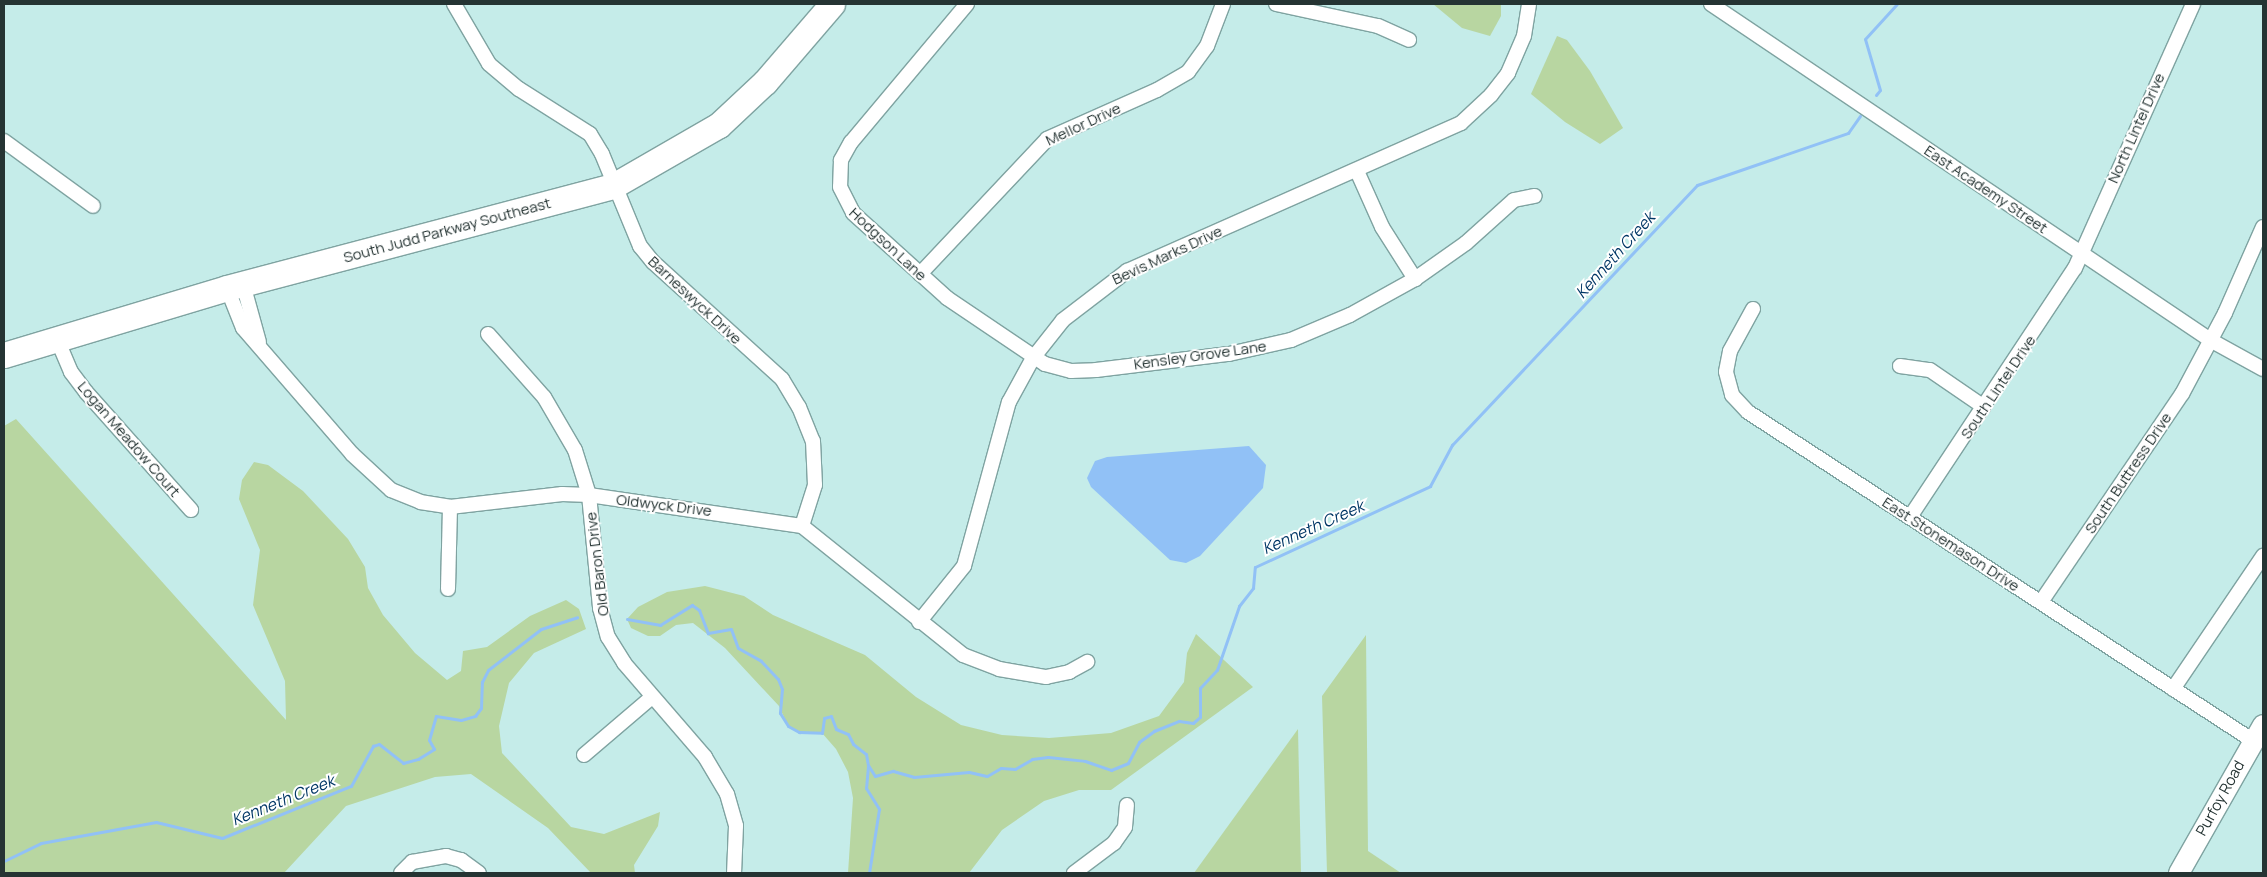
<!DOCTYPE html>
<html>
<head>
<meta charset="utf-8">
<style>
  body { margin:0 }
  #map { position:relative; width:2267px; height:877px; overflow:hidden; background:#c5ece9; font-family:Manrope,sans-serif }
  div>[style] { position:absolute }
  .green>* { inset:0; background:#b8d6a1 }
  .water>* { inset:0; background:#91c1f6 }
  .stream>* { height:3px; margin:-1.5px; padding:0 1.5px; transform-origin:1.5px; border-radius:1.5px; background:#91c1f6 }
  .roads { filter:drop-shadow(1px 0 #7fa3a1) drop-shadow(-1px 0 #7fa3a1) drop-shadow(0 1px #7fa3a1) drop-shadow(0 -1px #7fa3a1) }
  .street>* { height:14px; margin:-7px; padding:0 7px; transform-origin:7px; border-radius:7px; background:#fff }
  .secondary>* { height:20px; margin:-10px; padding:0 10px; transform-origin:10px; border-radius:10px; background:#fff }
  .highway>* { height:25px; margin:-12.5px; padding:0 12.5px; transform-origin:12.5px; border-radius:12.5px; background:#fff }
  span { translate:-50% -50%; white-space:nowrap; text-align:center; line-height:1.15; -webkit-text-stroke:4px #fff; paint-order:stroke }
  .street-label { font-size:15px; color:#253433 }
  .water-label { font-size:16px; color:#003665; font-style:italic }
  .frame { position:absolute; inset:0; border:5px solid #253433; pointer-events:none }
</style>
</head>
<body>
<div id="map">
  <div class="green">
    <i style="clip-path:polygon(1433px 4px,1501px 4px,1501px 16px,1490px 36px,1462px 28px)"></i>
    <i style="clip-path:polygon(1557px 36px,1567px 40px,1590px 71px,1623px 128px,1600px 144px,1565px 122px,1531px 94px)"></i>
    <i style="clip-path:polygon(16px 419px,286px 720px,285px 681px,253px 605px,260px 550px,239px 499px,242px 480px,254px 462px,268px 465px,303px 491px,348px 539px,365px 567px,368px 588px,383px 615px,415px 653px,447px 680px,461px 671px,463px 651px,487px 647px,530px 616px,566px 600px,579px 609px,586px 629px,534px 653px,509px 683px,499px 726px,502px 753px,571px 827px,604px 834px,660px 812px,658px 826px,634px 865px,635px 873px,591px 873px,548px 828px,471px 774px,435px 777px,346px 806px,284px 873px,4px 873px,4px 426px)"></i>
    <i style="clip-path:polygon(705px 586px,744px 596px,773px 615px,865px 655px,916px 697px,961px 725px,1002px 735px,1049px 738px,1111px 733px,1159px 716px,1184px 682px,1187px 653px,1196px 634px,1253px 687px,1111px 790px,1079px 790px,1044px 801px,1002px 830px,969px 873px,848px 873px,853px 798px,848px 772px,836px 749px,822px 733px,799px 732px,788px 726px,779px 706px,725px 648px,693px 623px,676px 625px,660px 636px,648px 636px,631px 628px,627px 619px,638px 607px,667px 592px)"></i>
    <i style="clip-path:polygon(1366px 635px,1368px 851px,1401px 873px,1327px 873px,1322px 696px)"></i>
    <i style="clip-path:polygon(1298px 729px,1301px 873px,1194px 873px)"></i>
  </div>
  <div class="water">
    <i style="clip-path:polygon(1249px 446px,1266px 465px,1263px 488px,1200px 556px,1186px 563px,1170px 560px,1091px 487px,1087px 478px,1095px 461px,1107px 457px)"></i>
  </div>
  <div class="stream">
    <i style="left:1876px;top:95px;width:6px;rotate:-51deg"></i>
    <i style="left:1880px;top:90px;width:53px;rotate:-106.4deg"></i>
    <i style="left:1865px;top:39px;width:47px;rotate:-47.6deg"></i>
    <i style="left:627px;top:619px;width:34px;rotate:10deg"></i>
    <i style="left:660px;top:625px;width:38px;rotate:-32deg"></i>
    <i style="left:692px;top:605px;width:9px;rotate:36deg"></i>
    <i style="left:699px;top:610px;width:25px;rotate:69deg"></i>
    <i style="left:708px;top:633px;width:23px;rotate:-10deg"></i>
    <i style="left:731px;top:629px;width:20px;rotate:70deg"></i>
    <i style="left:738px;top:648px;width:26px;rotate:29deg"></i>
    <i style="left:761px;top:661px;width:25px;rotate:47deg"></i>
    <i style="left:778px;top:679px;width:11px;rotate:68deg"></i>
    <i style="left:782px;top:689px;width:24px;rotate:95deg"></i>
    <i style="left:780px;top:713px;width:15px;rotate:58deg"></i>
    <i style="left:788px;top:726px;width:13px;rotate:29deg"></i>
    <i style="left:799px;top:732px;width:23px;rotate:2deg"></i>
    <i style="left:822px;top:733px;width:15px;rotate:-82deg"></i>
    <i style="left:824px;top:718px;width:7px;rotate:-16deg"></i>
    <i style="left:831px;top:716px;width:14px;rotate:69deg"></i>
    <i style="left:836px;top:729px;width:13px;rotate:23deg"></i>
    <i style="left:848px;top:734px;width:11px;rotate:63deg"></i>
    <i style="left:853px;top:744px;width:16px;rotate:38deg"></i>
    <i style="left:866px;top:754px;width:11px;rotate:80deg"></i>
    <i style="left:868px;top:765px;width:13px;rotate:58deg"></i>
    <i style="left:875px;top:776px;width:19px;rotate:-16deg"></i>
    <i style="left:893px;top:771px;width:22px;rotate:16deg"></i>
    <i style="left:914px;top:777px;width:55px;rotate:-5.2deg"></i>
    <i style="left:969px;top:772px;width:18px;rotate:13deg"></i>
    <i style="left:987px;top:776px;width:16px;rotate:-30deg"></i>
    <i style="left:1001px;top:768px;width:14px;rotate:4deg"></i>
    <i style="left:1015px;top:769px;width:20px;rotate:-30deg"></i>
    <i style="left:1032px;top:759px;width:16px;rotate:-7deg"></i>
    <i style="left:1048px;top:757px;width:37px;rotate:6deg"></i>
    <i style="left:1085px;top:761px;width:28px;rotate:19deg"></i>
    <i style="left:1111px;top:770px;width:18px;rotate:-22deg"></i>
    <i style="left:1128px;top:763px;width:24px;rotate:-62deg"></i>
    <i style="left:1139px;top:742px;width:19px;rotate:-36deg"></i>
    <i style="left:1154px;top:731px;width:27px;rotate:-22deg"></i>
    <i style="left:1179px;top:721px;width:14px;rotate:8deg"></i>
    <i style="left:1193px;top:723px;width:9px;rotate:-41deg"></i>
    <i style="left:1200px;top:717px;width:29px;rotate:-90deg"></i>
    <i style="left:1200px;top:688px;width:25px;rotate:-47deg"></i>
    <i style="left:1217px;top:670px;width:68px;rotate:-71deg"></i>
    <i style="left:1239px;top:606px;width:23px;rotate:-52deg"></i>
    <i style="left:1253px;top:588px;width:21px;rotate:-85deg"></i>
    <i style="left:1255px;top:567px;width:193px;rotate:-24.8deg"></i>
    <i style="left:1430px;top:486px;width:47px;rotate:-61.8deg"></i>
    <i style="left:1452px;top:445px;width:357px;rotate:-46.7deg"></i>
    <i style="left:1697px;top:185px;width:160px;rotate:-19deg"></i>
    <i style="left:1848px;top:133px;width:21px;rotate:-55deg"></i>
    <i style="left:868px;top:766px;width:22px;rotate:95deg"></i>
    <i style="left:866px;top:788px;width:25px;rotate:58deg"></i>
    <i style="left:879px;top:809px;width:65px;rotate:98.9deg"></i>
    <i style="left:4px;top:861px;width:41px;rotate:-25.9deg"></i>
    <i style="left:41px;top:843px;width:117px;rotate:-10.3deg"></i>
    <i style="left:156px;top:822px;width:68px;rotate:13.6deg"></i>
    <i style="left:222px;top:838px;width:139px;rotate:-22deg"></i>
    <i style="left:351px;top:786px;width:46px;rotate:-61.2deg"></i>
    <i style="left:373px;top:746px;width:6px;rotate:-18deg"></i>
    <i style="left:379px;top:744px;width:31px;rotate:38deg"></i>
    <i style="left:403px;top:763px;width:16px;rotate:-15deg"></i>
    <i style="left:418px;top:759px;width:19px;rotate:-32deg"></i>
    <i style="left:434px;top:749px;width:10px;rotate:-119deg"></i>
    <i style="left:429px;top:740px;width:25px;rotate:-74deg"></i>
    <i style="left:436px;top:716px;width:25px;rotate:9deg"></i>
    <i style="left:461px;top:720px;width:15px;rotate:-16deg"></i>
    <i style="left:475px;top:716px;width:10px;rotate:-53deg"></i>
    <i style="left:481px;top:708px;width:26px;rotate:-88deg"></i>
    <i style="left:482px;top:682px;width:13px;rotate:-63deg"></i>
    <i style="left:488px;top:670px;width:67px;rotate:-37.7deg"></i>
    <i style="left:541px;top:629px;width:38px;rotate:-18deg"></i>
  </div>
  <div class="roads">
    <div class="street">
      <i style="left:454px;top:4px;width:69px;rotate:59.7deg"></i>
      <i style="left:489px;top:64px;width:39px;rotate:40deg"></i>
      <i style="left:519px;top:89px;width:84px;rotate:32.4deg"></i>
      <i style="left:590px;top:134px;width:23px;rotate:59deg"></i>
      <i style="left:602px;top:154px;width:100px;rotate:67.6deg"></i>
      <i style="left:640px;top:246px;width:21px;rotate:51deg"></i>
      <i style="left:653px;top:262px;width:174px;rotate:42.2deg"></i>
      <i style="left:782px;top:379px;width:33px;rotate:59deg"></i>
      <i style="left:799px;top:407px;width:37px;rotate:68deg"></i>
      <i style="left:813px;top:441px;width:44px;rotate:87.4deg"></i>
      <i style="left:815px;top:485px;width:43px;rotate:107.6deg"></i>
      <i style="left:967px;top:4px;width:180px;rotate:130deg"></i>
      <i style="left:851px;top:142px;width:21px;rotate:119deg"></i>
      <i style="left:841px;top:160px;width:27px;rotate:92deg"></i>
      <i style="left:840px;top:187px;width:29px;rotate:63deg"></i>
      <i style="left:853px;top:213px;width:127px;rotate:42.1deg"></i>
      <i style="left:947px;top:298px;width:118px;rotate:34deg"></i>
      <i style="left:1045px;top:364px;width:27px;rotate:15deg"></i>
      <i style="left:1071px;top:371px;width:25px;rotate:-2deg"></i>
      <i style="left:1096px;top:370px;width:134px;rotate:-6.9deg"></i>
      <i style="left:1229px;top:354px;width:64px;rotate:-12.7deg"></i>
      <i style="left:1291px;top:340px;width:64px;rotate:-23deg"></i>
      <i style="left:1350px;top:315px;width:74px;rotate:-29deg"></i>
      <i style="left:1415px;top:279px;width:62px;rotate:-35.2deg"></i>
      <i style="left:1466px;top:243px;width:64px;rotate:-41.9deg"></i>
      <i style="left:1514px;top:200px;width:21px;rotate:-11deg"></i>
      <i style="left:1276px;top:4px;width:104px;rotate:12.2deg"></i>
      <i style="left:1378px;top:26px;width:34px;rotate:24deg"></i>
      <i style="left:1711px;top:4px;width:604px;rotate:33.93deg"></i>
      <i style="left:2212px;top:341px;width:58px;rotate:28.8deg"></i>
      <i style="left:4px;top:141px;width:110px;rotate:36.1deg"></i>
      <i style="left:1357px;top:171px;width:61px;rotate:65.9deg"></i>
      <i style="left:1382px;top:227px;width:62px;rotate:57.6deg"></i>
      <i style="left:920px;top:274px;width:185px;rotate:-46.7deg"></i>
      <i style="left:1047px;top:139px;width:120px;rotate:-24deg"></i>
      <i style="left:1157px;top:90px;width:36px;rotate:-30deg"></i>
      <i style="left:1188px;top:72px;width:32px;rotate:-54deg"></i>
      <i style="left:1207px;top:46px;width:45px;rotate:-69.1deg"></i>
      <i style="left:243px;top:284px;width:60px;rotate:74.6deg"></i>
      <i style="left:227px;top:288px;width:43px;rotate:68.2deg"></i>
      <i style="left:243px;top:328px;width:167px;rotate:49.1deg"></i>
      <i style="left:352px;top:454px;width:53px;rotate:42.7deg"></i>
      <i style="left:391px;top:490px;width:31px;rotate:22deg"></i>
      <i style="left:420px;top:502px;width:30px;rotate:9deg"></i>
      <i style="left:450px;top:507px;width:113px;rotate:-6.6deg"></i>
      <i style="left:562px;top:494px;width:27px;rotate:2deg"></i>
      <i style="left:589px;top:495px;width:215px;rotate:8.3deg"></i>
      <i style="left:802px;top:526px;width:206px;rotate:38.7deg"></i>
      <i style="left:963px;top:655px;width:39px;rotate:21deg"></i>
      <i style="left:999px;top:669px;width:48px;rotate:9.7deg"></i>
      <i style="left:1046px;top:677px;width:24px;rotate:-12deg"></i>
      <i style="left:1069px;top:672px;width:21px;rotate:-29deg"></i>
      <i style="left:1753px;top:309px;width:48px;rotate:118.7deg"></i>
      <i style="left:1730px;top:351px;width:21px;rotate:101deg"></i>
      <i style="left:1726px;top:372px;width:24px;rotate:75deg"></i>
      <i style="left:1732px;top:395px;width:23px;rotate:47deg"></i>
      <i style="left:1748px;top:412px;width:601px;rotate:33.06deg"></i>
      <i style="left:488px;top:334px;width:84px;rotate:48.4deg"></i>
      <i style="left:544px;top:397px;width:61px;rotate:59.7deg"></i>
      <i style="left:575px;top:450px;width:47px;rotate:72.7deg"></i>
      <i style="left:589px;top:495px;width:114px;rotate:84.4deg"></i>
      <i style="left:600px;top:608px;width:30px;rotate:75deg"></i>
      <i style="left:608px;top:637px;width:31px;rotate:58deg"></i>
      <i style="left:624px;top:663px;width:124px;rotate:49.2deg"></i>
      <i style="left:705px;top:757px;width:43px;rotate:59.3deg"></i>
      <i style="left:727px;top:794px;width:33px;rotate:74deg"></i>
      <i style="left:736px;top:826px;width:47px;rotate:92.4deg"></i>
      <i style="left:57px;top:339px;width:36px;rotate:67deg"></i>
      <i style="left:71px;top:372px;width:25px;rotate:53deg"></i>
      <i style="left:86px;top:392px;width:158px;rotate:48.3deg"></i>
      <i style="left:1900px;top:366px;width:30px;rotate:8deg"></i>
      <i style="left:1930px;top:370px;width:65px;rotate:34.4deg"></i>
      <i style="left:1910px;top:517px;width:299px;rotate:-56.5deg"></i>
      <i style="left:2075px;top:268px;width:289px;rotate:-65.9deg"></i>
      <i style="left:448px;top:589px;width:82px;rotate:-88.6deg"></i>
      <i style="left:2041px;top:602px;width:251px;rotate:-55.9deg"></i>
      <i style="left:2182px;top:394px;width:92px;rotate:-62deg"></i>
      <i style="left:2225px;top:313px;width:94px;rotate:-66.2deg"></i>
      <i style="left:919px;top:622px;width:72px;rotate:-51.2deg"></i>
      <i style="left:964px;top:566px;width:170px;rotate:-74.7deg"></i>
      <i style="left:1009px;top:402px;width:50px;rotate:-61.4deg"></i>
      <i style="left:1033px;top:358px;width:48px;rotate:-51.7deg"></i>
      <i style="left:1063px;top:320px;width:81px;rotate:-37.4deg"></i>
      <i style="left:1127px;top:271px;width:365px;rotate:-23.9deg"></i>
      <i style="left:1461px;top:123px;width:41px;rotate:-43deg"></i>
      <i style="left:1491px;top:95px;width:28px;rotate:-52deg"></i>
      <i style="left:1508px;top:73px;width:40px;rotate:-66.6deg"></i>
      <i style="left:1524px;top:36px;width:32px;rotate:-81deg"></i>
      <i style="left:2173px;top:689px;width:161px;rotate:-55.9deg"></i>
      <i style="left:584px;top:755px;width:89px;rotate:-40.5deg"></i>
      <i style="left:401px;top:873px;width:16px;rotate:-45deg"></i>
      <i style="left:412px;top:862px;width:35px;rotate:-10deg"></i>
      <i style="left:446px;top:856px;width:16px;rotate:15deg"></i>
      <i style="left:461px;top:860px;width:22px;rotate:36deg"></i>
      <i style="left:1074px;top:873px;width:50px;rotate:-36.9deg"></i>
      <i style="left:1114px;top:843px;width:19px;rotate:-55deg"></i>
      <i style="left:1125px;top:827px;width:22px;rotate:-85deg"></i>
    </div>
    <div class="secondary">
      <i style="left:2179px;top:873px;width:170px;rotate:-60.4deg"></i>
    </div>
    <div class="highway">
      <i style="left:4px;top:355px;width:233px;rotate:-16.7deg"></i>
      <i style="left:227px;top:288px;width:399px;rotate:-14.8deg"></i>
      <i style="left:613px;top:186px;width:122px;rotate:-29.9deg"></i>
      <i style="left:719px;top:125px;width:63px;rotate:-43.1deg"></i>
      <i style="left:765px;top:82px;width:103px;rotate:-49.3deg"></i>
    </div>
  </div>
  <div class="street-label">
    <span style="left:1083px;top:124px;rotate:-25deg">Mellor Drive</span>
    <span style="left:2136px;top:128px;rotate:-66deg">North Lintel Drive</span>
    <span style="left:1986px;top:189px;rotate:34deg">East Academy Street</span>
    <span style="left:447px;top:230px;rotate:-15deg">South Judd Parkway Southeast</span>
    <span style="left:888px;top:244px;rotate:43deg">Hodgson Lane</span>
    <span style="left:1167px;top:255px;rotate:-25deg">Bevis Marks Drive</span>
    <span style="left:695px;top:300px;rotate:43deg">Barneswyck Drive</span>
    <span style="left:1200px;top:355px;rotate:-8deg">Kensley Grove Lane</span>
    <span style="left:1998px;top:387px;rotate:-56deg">South Lintel Drive</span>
    <span style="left:129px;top:439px;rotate:49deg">Logan Meadow Court</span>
    <span style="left:2128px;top:473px;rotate:-56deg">South Buttress Drive</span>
    <span style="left:664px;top:505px;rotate:7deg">Oldwyck Drive</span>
    <span style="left:1951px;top:544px;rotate:33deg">East Stonemason Drive</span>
    <span style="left:597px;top:564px;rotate:-97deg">Old Baron Drive</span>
    <span style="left:2220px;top:798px;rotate:-61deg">Purfoy Road</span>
  </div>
  <div class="water-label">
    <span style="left:1615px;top:255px;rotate:-48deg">Kenneth Creek</span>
    <span style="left:1313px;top:527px;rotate:-24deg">Kenneth Creek</span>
    <span style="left:283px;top:800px;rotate:-22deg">Kenneth Creek</span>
  </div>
  <div class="frame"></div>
</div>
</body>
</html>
